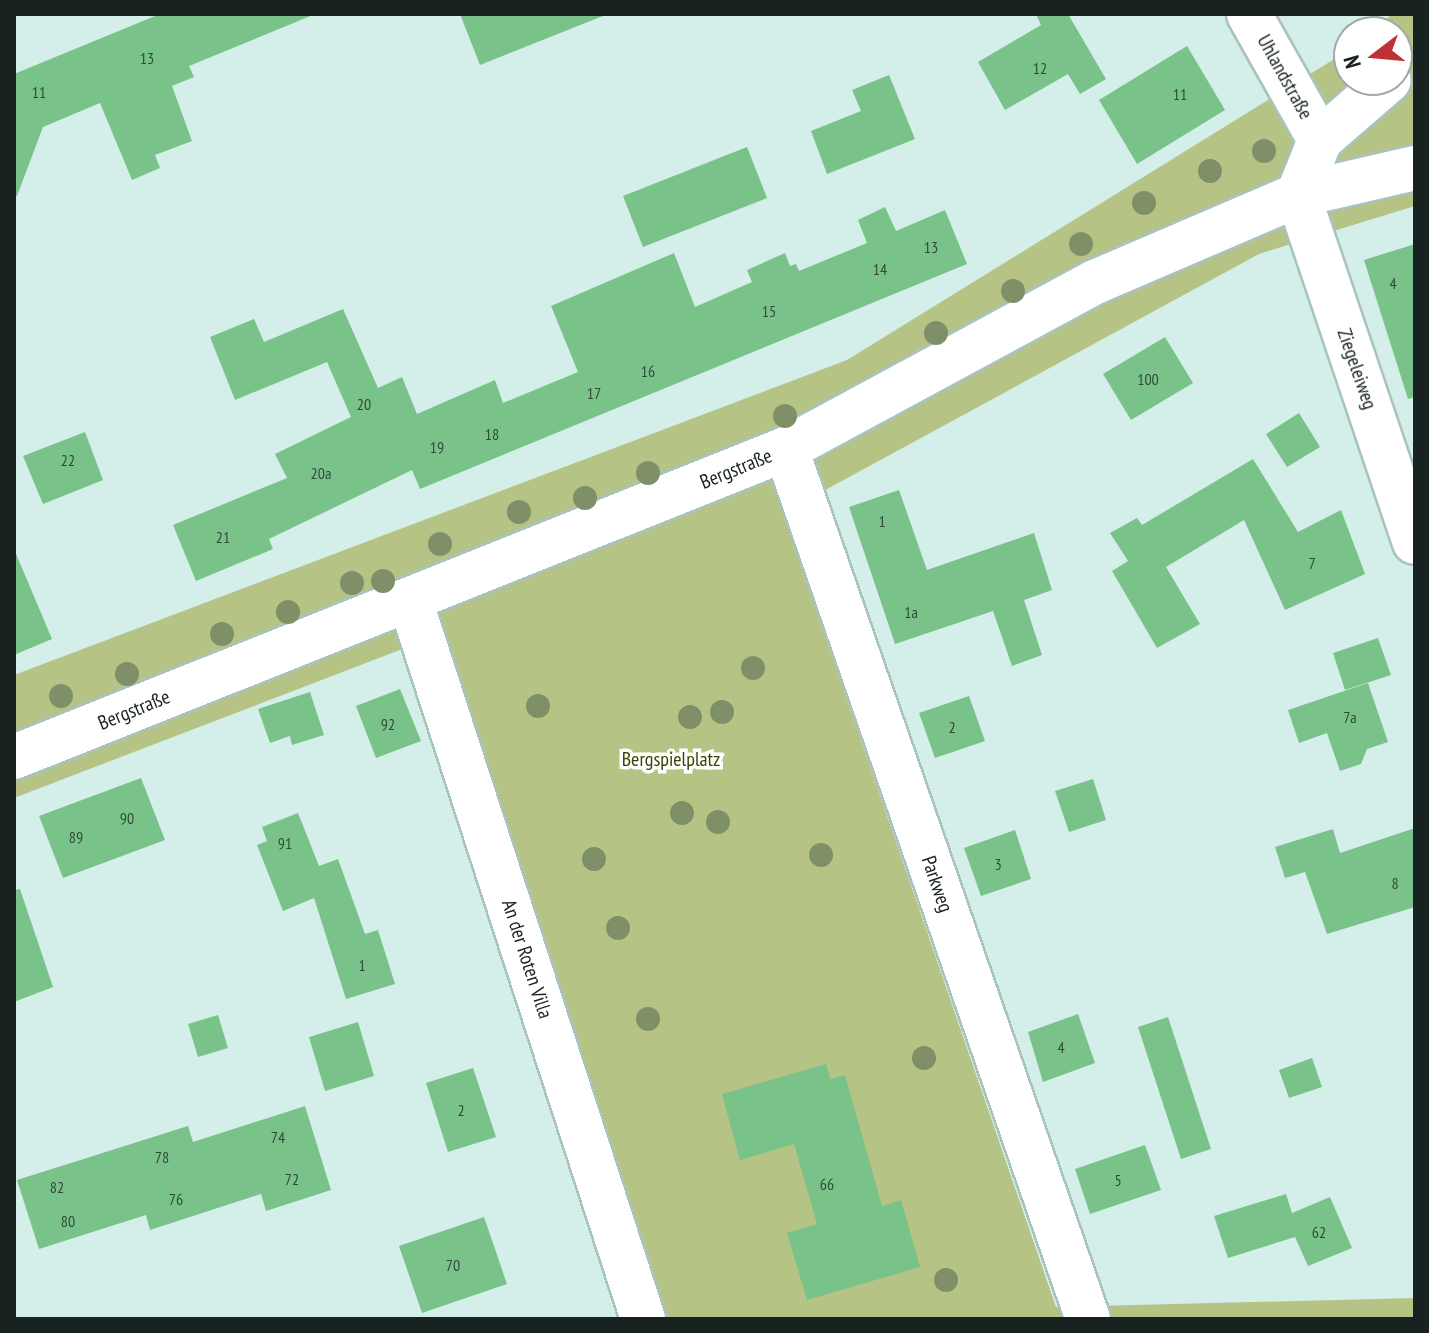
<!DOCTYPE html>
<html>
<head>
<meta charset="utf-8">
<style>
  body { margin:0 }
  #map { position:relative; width:1429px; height:1333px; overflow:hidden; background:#d4efe9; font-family:"PT Sans Narrow",sans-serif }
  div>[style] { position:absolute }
  .green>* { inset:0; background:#b5c384 }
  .building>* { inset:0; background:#79c289 }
  .roads { filter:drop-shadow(2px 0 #a9c3be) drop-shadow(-2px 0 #a9c3be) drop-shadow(0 2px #a9c3be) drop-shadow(0 -2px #a9c3be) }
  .minor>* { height:44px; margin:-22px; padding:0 22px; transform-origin:22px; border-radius:22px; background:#fff }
  .trees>* { width:24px; height:24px; margin:-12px; border-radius:50%; background:#7f9069 }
  span { translate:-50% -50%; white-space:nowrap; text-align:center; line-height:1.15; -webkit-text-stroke:7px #fff; paint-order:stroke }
  .number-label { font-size:16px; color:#304a3a }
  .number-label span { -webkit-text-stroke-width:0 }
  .street-label { font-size:20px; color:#182220 }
  .park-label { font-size:20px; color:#3a4301 }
  .frame { position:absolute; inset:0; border:16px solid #182220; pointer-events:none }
  .north { position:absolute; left:1333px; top:16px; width:80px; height:80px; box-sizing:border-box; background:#fff; border:2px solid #a3a7a6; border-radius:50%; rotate:254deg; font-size:22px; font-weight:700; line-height:32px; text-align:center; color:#182220 }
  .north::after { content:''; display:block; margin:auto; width:28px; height:36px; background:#c03037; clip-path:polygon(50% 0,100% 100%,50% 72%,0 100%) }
</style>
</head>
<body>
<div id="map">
  <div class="green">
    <i style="clip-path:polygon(1392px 14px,1415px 14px,1415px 206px,1259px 254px,783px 513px,1056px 1307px,1415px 1298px,1415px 1319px,584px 1319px,664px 1316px,444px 633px,14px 798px,14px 675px,847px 360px,1349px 50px,1349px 80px,1397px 80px,1397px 32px,1373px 32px)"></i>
  </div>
  <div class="building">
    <i style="clip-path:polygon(160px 14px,313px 15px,189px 66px,194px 77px,172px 86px,192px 141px,155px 155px,160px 168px,132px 180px,100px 103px,43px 127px,17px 196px,14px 195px,14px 74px)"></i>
    <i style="clip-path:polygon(460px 14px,603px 14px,603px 16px,480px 65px)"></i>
    <i style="clip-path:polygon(1036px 14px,1068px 14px,1106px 79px,1080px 94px,1068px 74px,1005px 110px,978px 62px,1041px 25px)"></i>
    <i style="clip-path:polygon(1187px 46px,1225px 110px,1137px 164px,1099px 100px)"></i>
    <i style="clip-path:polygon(889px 75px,915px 139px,827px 174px,811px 131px,861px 111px,852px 90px)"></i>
    <i style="clip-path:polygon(747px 147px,767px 198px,643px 247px,623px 196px)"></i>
    <i style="clip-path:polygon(885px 207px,896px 231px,945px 210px,967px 264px,420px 489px,412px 470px,269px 539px,273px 549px,196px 581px,173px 525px,287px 478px,275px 454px,351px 417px,327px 362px,235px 400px,210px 337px,254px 319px,264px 342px,343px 309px,378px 388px,402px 377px,417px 414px,495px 380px,503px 403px,578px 372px,551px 306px,674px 253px,695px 307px,752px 282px,747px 270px,785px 253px,790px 266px,796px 264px,799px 271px,867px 243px,858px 220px)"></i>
    <i style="clip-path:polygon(1415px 244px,1415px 397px,1408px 399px,1364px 260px)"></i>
    <i style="clip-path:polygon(1165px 337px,1193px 383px,1131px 420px,1103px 374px)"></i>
    <i style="clip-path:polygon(1299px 413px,1320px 447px,1287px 467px,1266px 434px)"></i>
    <i style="clip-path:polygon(85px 432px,103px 480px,43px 504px,23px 456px)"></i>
    <i style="clip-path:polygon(1253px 459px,1298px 532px,1341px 510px,1365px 574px,1285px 610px,1244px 520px,1166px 567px,1200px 624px,1157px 648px,1112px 571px,1128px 561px,1110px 533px,1137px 518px,1142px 525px)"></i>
    <i style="clip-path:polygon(899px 490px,927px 570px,1034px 533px,1052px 590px,1024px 600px,1042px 655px,1012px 666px,993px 611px,895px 644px,849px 507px)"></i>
    <i style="clip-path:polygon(14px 549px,52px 639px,14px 655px)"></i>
    <i style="clip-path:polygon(1378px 638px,1391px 675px,1345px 690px,1333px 653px)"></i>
    <i style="clip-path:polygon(1368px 683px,1388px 742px,1367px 749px,1361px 764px,1340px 771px,1327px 733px,1299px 743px,1288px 710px)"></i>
    <i style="clip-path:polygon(400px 689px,421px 741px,376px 758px,356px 706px)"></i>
    <i style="clip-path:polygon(310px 692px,324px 735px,292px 745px,290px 736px,270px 743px,258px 709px)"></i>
    <i style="clip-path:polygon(969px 696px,985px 741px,935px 758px,919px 713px)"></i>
    <i style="clip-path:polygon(141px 778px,165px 840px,63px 878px,39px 816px)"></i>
    <i style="clip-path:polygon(1093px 779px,1106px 820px,1069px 832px,1055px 791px)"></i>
    <i style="clip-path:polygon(298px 813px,319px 866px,338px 859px,365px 934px,378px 930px,395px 984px,346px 999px,314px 898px,283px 911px,257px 845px,267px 841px,262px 827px)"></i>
    <i style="clip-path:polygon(1415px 828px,1415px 907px,1327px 934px,1305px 872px,1285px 878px,1275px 847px,1333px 829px,1340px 853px)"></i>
    <i style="clip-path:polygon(1015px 830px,1031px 879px,981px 896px,964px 848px)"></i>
    <i style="clip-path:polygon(20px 889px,53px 987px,14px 1002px,14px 890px)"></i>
    <i style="clip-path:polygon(1078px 1014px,1095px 1063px,1043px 1082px,1028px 1032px)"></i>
    <i style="clip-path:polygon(218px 1015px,228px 1048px,198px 1057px,188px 1024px)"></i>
    <i style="clip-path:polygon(1168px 1017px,1211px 1149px,1181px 1159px,1138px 1027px)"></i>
    <i style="clip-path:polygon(358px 1022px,374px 1076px,325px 1091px,309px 1037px)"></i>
    <i style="clip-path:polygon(1312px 1058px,1322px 1087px,1289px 1098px,1279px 1070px)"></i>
    <i style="clip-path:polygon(826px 1064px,830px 1079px,845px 1075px,882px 1206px,901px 1200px,920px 1267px,807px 1300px,787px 1233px,817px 1224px,794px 1144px,740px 1160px,722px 1094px)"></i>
    <i style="clip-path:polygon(473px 1068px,496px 1137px,448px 1152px,426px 1083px)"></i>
    <i style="clip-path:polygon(305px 1106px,331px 1190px,266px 1211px,261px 1194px,150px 1230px,146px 1215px,39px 1249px,17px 1180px,188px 1126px,193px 1142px)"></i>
    <i style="clip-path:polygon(1145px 1145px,1161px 1190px,1090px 1214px,1075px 1169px)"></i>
    <i style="clip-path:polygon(1286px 1194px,1292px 1213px,1330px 1197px,1352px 1248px,1308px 1266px,1295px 1237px,1228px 1258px,1214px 1216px)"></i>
    <i style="clip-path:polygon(484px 1217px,507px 1284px,422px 1313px,399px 1246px)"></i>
  </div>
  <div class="roads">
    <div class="minor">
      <i style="left:1249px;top:14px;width:145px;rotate:60.6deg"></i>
      <i style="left:1298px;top:195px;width:366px;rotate:71.4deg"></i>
      <i style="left:1298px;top:195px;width:59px;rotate:-68.2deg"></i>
      <i style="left:1320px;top:140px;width:91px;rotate:-41deg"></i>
      <i style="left:786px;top:449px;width:921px;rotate:70.86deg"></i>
      <i style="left:410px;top:600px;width:756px;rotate:72.04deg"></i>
      <i style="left:14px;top:757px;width:831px;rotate:-21.75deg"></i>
      <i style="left:786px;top:449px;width:351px;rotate:-28.4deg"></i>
      <i style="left:1095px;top:282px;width:221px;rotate:-23.2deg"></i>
      <i style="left:1298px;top:195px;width:120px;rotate:-13deg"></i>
    </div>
  </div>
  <div class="trees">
    <i style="left:1264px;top:151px"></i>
    <i style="left:1210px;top:171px"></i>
    <i style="left:1144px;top:203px"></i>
    <i style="left:1081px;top:244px"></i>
    <i style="left:1013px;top:291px"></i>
    <i style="left:936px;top:333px"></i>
    <i style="left:785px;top:416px"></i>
    <i style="left:648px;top:473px"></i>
    <i style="left:585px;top:498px"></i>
    <i style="left:519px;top:512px"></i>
    <i style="left:440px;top:544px"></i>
    <i style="left:383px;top:581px"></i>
    <i style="left:352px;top:583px"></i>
    <i style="left:288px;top:612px"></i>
    <i style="left:222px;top:634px"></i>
    <i style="left:753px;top:668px"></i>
    <i style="left:127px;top:674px"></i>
    <i style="left:61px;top:696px"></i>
    <i style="left:538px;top:706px"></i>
    <i style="left:722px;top:712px"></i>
    <i style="left:690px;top:717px"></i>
    <i style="left:682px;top:813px"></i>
    <i style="left:718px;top:822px"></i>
    <i style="left:821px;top:855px"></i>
    <i style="left:594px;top:859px"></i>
    <i style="left:618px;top:928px"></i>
    <i style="left:648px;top:1019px"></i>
    <i style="left:924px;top:1058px"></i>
    <i style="left:946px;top:1280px"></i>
  </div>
  <div class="number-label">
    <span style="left:147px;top:58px">13</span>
    <span style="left:1040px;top:68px">12</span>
    <span style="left:39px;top:92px">11</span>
    <span style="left:1180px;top:94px">11</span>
    <span style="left:931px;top:247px">13</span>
    <span style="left:880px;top:269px">14</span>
    <span style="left:1393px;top:283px">4</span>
    <span style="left:769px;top:311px">15</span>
    <span style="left:648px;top:371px">16</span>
    <span style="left:1148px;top:379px">100</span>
    <span style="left:594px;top:393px">17</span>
    <span style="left:364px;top:404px">20</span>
    <span style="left:492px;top:434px">18</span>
    <span style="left:437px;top:447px">19</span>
    <span style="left:68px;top:460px">22</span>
    <span style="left:321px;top:473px">20a</span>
    <span style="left:882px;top:521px">1</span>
    <span style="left:223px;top:537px">21</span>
    <span style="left:1312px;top:563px">7</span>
    <span style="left:911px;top:612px">1a</span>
    <span style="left:1350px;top:717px">7a</span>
    <span style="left:388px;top:724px">92</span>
    <span style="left:952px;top:727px">2</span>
    <span style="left:127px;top:818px">90</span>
    <span style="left:76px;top:837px">89</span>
    <span style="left:285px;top:843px">91</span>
    <span style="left:998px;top:864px">3</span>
    <span style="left:1395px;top:883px">8</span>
    <span style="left:362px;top:965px">1</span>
    <span style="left:1061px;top:1047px">4</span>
    <span style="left:461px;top:1110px">2</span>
    <span style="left:278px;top:1137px">74</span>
    <span style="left:162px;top:1157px">78</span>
    <span style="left:292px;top:1179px">72</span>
    <span style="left:1118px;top:1180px">5</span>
    <span style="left:827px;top:1184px">66</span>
    <span style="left:57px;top:1187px">82</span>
    <span style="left:176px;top:1199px">76</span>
    <span style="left:68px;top:1221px">80</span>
    <span style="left:1319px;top:1232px">62</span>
    <span style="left:453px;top:1265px">70</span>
  </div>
  <div class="street-label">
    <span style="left:1285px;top:77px;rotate:61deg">Uhlandstraße</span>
    <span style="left:1357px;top:369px;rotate:71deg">Ziegeleiweg</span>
    <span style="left:736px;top:469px;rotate:-22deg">Bergstraße</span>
    <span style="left:134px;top:710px;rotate:-22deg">Bergstraße</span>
    <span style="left:937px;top:884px;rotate:71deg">Parkweg</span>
    <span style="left:527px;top:959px;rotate:72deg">An der Roten Villa</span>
  </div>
  <div class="park-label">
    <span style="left:671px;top:759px">Bergspielplatz</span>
  </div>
  <div class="frame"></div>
  <div class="north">N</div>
</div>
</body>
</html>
